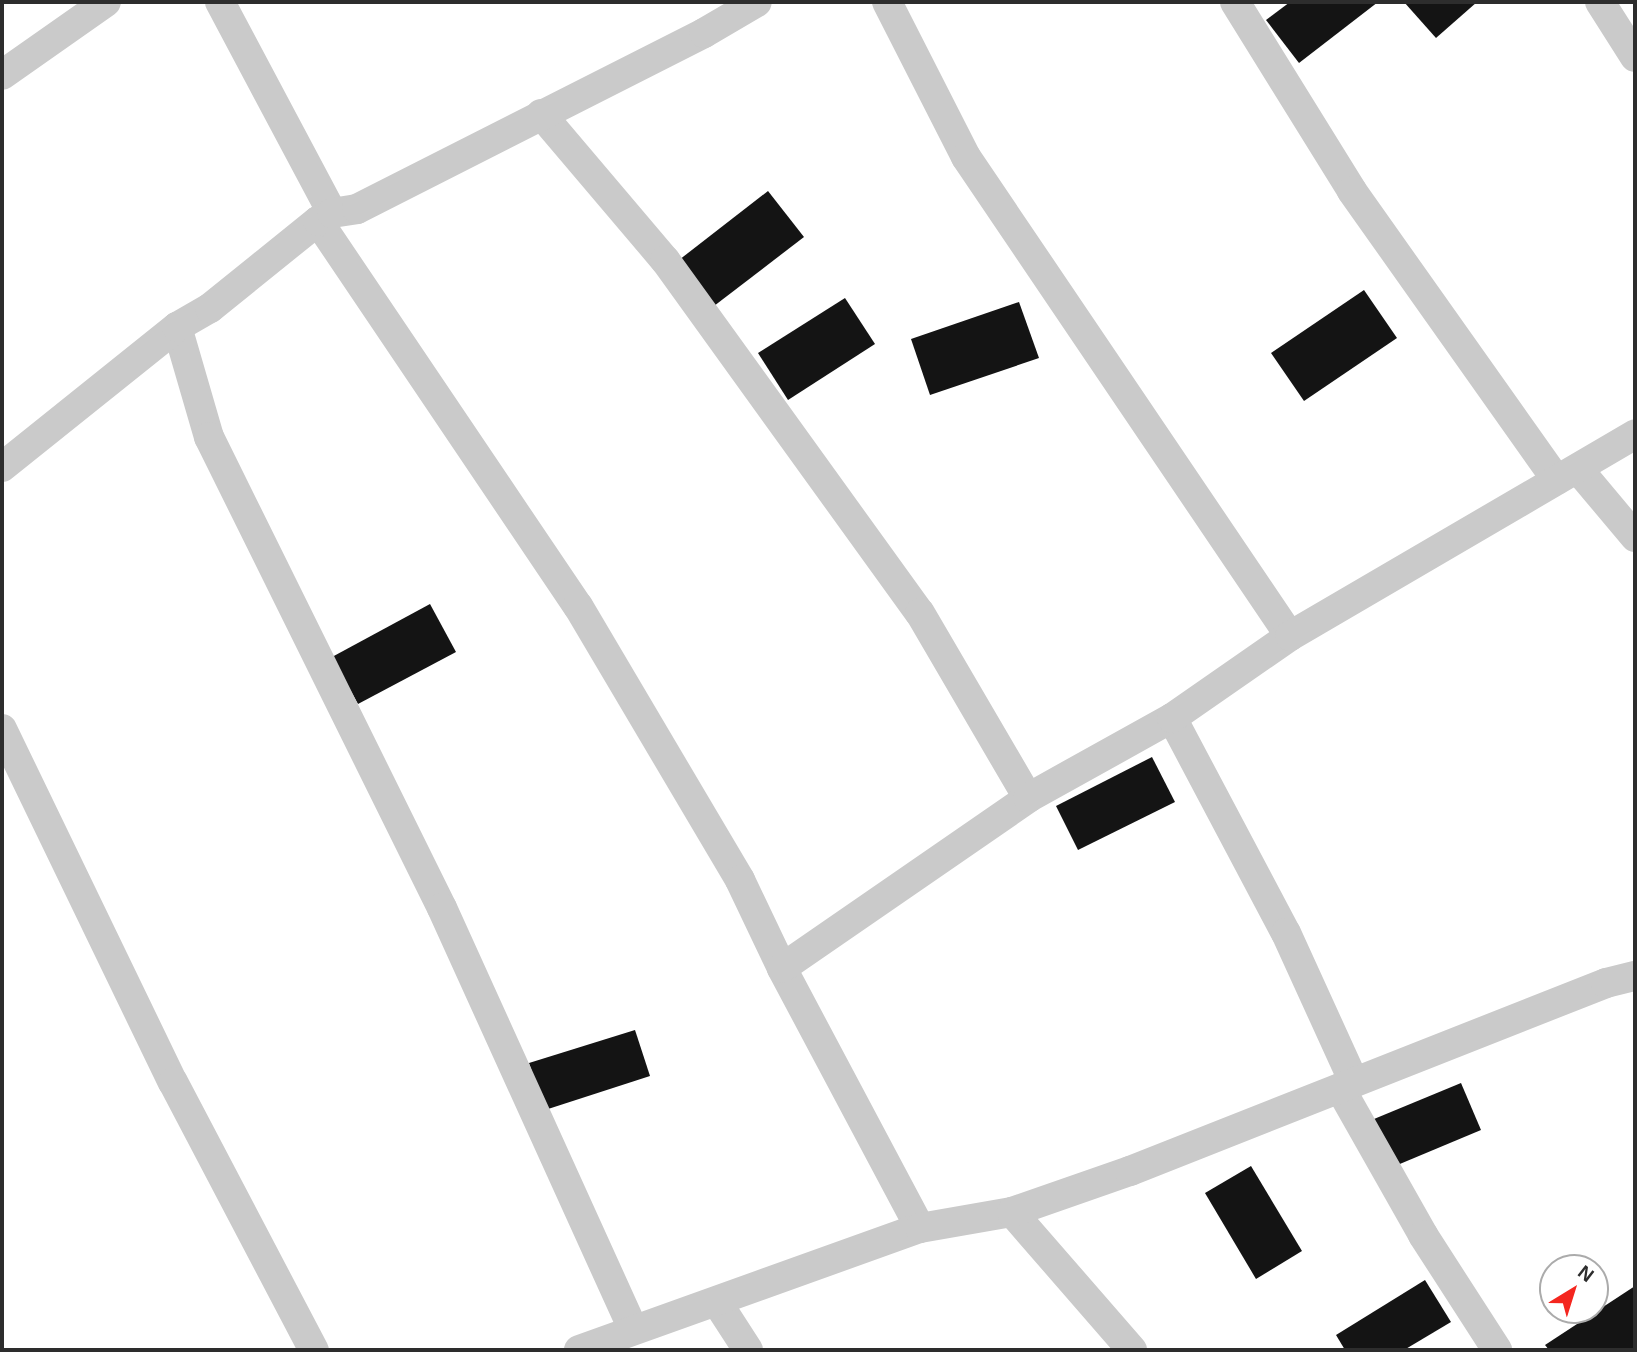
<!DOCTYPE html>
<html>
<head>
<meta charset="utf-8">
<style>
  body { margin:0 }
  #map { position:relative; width:1637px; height:1352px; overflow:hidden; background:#fff; font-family:Arial,sans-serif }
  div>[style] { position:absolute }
  .building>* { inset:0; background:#141414 }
  .minor>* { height:30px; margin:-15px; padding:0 15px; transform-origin:15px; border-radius:15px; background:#cacaca }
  span { translate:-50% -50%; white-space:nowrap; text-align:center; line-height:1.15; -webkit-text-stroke:7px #fff; paint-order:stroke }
  .frame { position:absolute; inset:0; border:4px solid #2d2d2d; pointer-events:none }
  .north { position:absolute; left:1539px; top:1254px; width:70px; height:70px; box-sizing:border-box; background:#fff; border:2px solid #ababab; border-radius:50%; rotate:38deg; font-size:19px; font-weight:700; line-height:28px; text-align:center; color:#2d2d2d }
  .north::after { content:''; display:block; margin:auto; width:24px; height:32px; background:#f4261f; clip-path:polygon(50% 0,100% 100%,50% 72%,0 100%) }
</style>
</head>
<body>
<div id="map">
  <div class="building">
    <i style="clip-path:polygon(1290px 2px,1378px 2px,1299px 63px,1266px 20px)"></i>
    <i style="clip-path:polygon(1404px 2px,1477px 2px,1436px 38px)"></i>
    <i style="clip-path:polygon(768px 191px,804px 237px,714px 306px,679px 260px)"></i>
    <i style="clip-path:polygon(1364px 290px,1397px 338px,1304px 401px,1271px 353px)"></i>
    <i style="clip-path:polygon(845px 298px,875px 344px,788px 400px,758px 353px)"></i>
    <i style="clip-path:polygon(1019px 302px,1039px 358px,930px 395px,911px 339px)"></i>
    <i style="clip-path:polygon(430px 604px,456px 652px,358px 704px,332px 657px)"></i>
    <i style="clip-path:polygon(1152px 757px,1175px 802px,1078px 850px,1056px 806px)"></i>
    <i style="clip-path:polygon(635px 1030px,650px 1076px,545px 1110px,529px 1063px)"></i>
    <i style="clip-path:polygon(1461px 1083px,1481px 1130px,1395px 1166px,1374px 1119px)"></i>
    <i style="clip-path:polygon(1251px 1166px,1302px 1251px,1256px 1279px,1205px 1193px)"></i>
    <i style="clip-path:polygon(1425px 1280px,1451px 1322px,1404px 1350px,1345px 1350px,1336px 1335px)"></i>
    <i style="clip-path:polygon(1635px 1286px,1635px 1350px,1549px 1350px,1545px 1345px)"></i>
  </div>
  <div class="minor">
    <i style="left:220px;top:2px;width:239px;rotate:62deg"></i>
    <i style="left:887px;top:2px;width:174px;rotate:63deg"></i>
    <i style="left:966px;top:157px;width:578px;rotate:55.93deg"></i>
    <i style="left:1235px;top:2px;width:222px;rotate:58.2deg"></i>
    <i style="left:1352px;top:191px;width:354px;rotate:54.7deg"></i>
    <i style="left:1600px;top:2px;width:65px;rotate:57.5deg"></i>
    <i style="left:2px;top:75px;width:127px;rotate:-35.1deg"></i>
    <i style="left:541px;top:114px;width:192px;rotate:49.7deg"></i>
    <i style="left:665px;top:260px;width:435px;rotate:54.2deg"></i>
    <i style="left:920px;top:613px;width:214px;rotate:59.7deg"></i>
    <i style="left:318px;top:221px;width:465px;rotate:56deg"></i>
    <i style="left:578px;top:606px;width:318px;rotate:59.4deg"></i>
    <i style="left:740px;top:880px;width:98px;rotate:64.5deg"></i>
    <i style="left:177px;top:327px;width:115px;rotate:73.8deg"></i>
    <i style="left:209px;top:437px;width:525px;rotate:63.68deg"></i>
    <i style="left:442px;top:908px;width:463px;rotate:65.6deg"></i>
    <i style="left:2px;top:467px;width:224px;rotate:-38.7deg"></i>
    <i style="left:177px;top:327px;width:38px;rotate:-30deg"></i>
    <i style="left:210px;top:308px;width:139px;rotate:-38.9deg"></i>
    <i style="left:318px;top:221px;width:16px;rotate:-30deg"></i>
    <i style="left:332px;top:213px;width:25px;rotate:-9deg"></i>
    <i style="left:357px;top:209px;width:389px;rotate:-26.9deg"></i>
    <i style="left:704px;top:33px;width:61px;rotate:-30.3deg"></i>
    <i style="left:1578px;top:469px;width:89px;rotate:50deg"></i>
    <i style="left:1172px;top:718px;width:243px;rotate:62.1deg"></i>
    <i style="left:1286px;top:933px;width:164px;rotate:65.5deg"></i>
    <i style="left:2px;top:729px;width:392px;rotate:64.2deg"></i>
    <i style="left:173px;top:1082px;width:303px;rotate:62.3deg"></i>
    <i style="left:1340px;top:1088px;width:169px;rotate:60.5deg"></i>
    <i style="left:1423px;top:1235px;width:137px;rotate:57.2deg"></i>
    <i style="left:1012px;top:1212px;width:183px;rotate:49deg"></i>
    <i style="left:920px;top:1228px;width:294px;rotate:-118deg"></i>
    <i style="left:782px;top:968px;width:299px;rotate:-34.6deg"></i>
    <i style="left:1028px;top:798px;width:165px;rotate:-29.1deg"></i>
    <i style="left:1172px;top:718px;width:144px;rotate:-34.8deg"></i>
    <i style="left:1290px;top:636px;width:400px;rotate:-30.3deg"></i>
    <i style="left:717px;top:1302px;width:57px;rotate:57.1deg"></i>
    <i style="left:579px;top:1350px;width:362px;rotate:-19.7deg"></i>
    <i style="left:920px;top:1228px;width:93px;rotate:-9.9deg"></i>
    <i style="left:1012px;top:1212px;width:125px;rotate:-19.2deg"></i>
    <i style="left:1130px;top:1171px;width:512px;rotate:-21.55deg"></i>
    <i style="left:1606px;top:983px;width:30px;rotate:-14deg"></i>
  </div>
  <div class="frame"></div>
  <div class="north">N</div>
</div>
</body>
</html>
